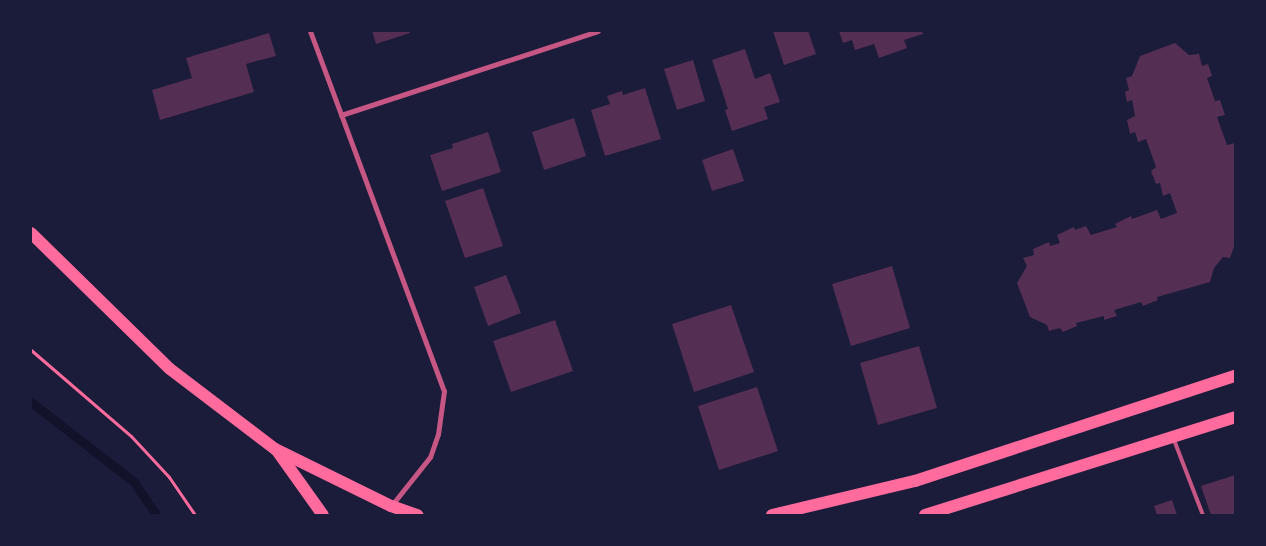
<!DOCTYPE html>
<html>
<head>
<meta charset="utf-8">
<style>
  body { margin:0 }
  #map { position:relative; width:1266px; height:546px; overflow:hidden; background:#1b1b3a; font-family:"DM Sans",sans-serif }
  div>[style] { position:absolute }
  .stream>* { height:9px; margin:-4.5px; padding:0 4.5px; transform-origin:4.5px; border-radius:4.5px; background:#12122b }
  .building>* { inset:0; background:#542f53 }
  .path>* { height:3px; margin:-1.5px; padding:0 1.5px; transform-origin:1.5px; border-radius:1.5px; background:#ff6b9d }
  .service>* { height:4px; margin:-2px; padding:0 2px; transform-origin:2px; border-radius:2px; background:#c65784 }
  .minor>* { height:5px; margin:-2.5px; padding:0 2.5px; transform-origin:2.5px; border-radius:2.5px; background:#c65784 }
  .primary>* { height:12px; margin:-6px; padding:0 6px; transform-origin:6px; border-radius:6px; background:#ff6b9d }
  span { translate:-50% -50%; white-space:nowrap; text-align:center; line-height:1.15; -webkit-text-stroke:4px #1b1b3a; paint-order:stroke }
  .frame { position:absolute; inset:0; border:32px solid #1b1b3a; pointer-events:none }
</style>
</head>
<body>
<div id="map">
  <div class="stream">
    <i style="left:31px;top:402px;width:130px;rotate:37.8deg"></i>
    <i style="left:134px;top:482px;width:40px;rotate:56deg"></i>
  </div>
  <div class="building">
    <i style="clip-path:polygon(372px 31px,409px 31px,410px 33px,376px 44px)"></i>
    <i style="clip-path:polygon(773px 31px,808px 31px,816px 54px,784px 65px)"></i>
    <i style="clip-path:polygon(839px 31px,922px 31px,923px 34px,904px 40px,907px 48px,879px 58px,874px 44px,855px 50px,852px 40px,843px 43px)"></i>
    <i style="clip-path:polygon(269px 33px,276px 56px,246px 64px,254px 92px,160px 120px,152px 90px,192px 78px,186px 58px)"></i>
    <i style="clip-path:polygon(1175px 43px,1189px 55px,1199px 54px,1202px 66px,1208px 64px,1212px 76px,1207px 78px,1215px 101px,1220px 100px,1225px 115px,1217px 117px,1227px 145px,1235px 143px,1235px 244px,1230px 258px,1223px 257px,1214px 268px,1210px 282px,1157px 297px,1158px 300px,1143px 306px,1141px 302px,1114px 310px,1117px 316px,1104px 320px,1104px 316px,1076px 323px,1077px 326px,1063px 332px,1060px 328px,1049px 331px,1047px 325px,1030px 317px,1017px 283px,1027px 266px,1023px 258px,1034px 255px,1033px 249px,1049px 242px,1050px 246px,1060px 243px,1057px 235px,1074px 227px,1075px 230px,1086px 226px,1091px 235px,1117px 227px,1115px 224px,1131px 216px,1132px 219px,1157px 210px,1161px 219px,1177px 213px,1170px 193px,1163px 196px,1160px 183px,1156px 184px,1151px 171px,1156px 167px,1146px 139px,1138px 142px,1135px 132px,1130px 134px,1127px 120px,1135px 116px,1132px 100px,1127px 102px,1125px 92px,1129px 90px,1126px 78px,1132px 76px,1140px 56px)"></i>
    <i style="clip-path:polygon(745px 49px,755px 79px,770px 73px,780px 102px,764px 107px,768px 119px,732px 131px,725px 110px,728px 109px,712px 60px)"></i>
    <i style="clip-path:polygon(693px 60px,705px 101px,677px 110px,664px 69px)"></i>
    <i style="clip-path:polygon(645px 88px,661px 139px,605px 156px,591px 110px,610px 104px,607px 96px,622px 91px,623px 95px)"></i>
    <i style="clip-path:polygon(574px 118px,586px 156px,544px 170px,532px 132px)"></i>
    <i style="clip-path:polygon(488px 132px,501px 172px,442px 191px,430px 155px,453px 148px,452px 144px)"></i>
    <i style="clip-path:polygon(733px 149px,744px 181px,712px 191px,702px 160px)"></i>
    <i style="clip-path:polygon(483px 188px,503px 246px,465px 258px,445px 201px)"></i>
    <i style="clip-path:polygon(892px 266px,910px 328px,851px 346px,832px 284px)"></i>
    <i style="clip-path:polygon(506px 275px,521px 313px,488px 326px,474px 287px)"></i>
    <i style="clip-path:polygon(731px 305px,754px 372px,694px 392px,672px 324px)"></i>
    <i style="clip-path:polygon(555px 320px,573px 371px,511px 392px,493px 341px)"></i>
    <i style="clip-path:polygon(919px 346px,937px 408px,878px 425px,860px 363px)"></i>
    <i style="clip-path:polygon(757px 387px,778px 451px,719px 470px,698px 406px)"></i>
    <i style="clip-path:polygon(1235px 475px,1235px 515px,1211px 515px,1201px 486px)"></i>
    <i style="clip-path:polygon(1172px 500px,1177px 515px,1157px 515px,1154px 506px)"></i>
  </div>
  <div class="path">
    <i style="left:31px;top:350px;width:132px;rotate:40.7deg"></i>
    <i style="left:131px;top:436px;width:56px;rotate:47.2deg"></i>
    <i style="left:169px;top:477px;width:46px;rotate:55.6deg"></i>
  </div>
  <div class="service">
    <i style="left:1174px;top:440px;width:80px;rotate:68.9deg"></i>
  </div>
  <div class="minor">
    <i style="left:310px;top:31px;width:384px;rotate:69.6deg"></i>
    <i style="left:444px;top:391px;width:43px;rotate:97.9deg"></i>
    <i style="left:438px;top:434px;width:24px;rotate:109deg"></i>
    <i style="left:430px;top:457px;width:63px;rotate:128.5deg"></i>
    <i style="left:341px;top:115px;width:270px;rotate:-18.1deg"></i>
  </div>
  <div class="primary">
    <i style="left:31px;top:233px;width:194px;rotate:44.4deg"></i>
    <i style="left:170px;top:369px;width:132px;rotate:37.3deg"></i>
    <i style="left:275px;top:449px;width:129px;rotate:26.2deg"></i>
    <i style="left:391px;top:506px;width:28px;rotate:19deg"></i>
    <i style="left:278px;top:452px;width:77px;rotate:54.5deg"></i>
    <i style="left:772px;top:515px;width:147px;rotate:-13.4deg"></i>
    <i style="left:915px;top:481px;width:337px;rotate:-18.2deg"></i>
    <i style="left:925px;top:515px;width:325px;rotate:-17.5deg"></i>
  </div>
  <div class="frame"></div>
</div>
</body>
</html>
